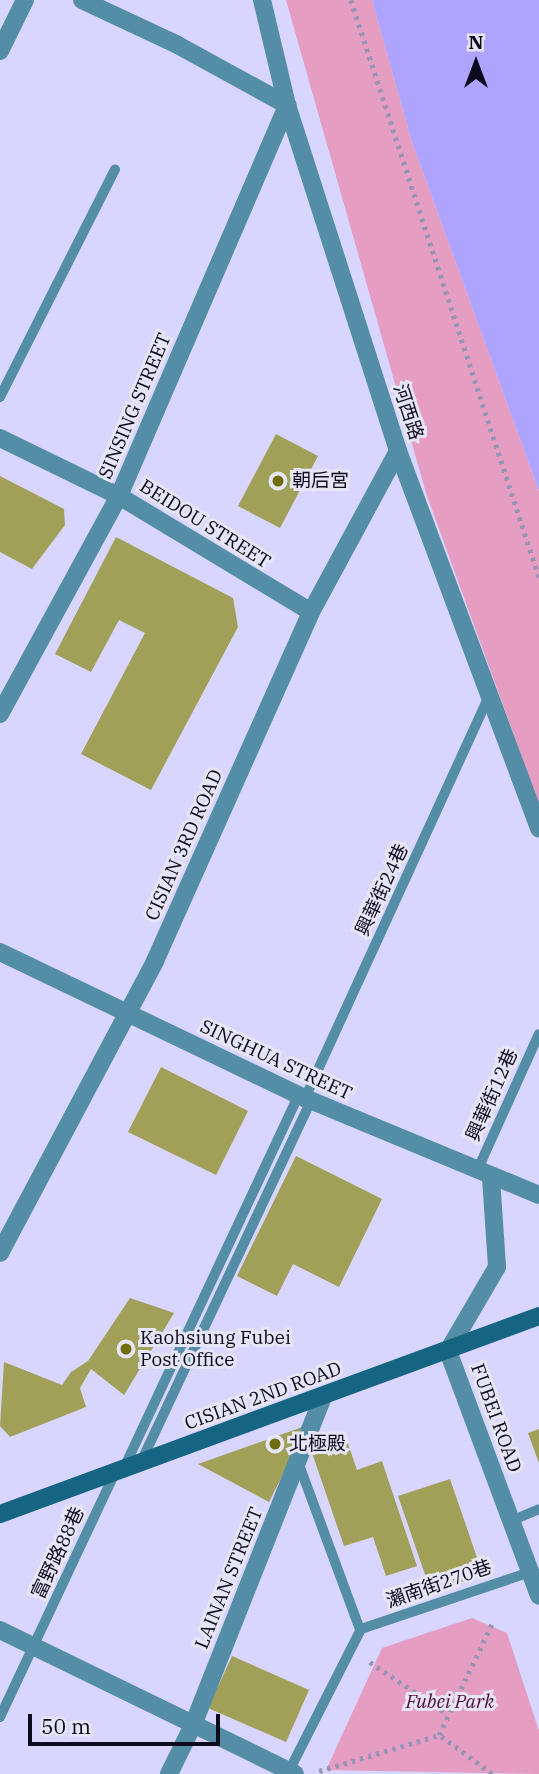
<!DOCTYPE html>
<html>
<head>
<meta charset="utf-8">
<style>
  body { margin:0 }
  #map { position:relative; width:539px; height:1774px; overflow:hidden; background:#d8d5fe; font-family:"IBM Plex Serif","Noto Sans TC",serif }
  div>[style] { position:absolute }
  .green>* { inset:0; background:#e59dc1 }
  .water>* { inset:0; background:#afa4fd }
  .building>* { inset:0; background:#a0a059 }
  .path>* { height:4.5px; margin-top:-2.25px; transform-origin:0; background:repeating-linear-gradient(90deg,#9794b6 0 3.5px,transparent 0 8.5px) }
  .lane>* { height:10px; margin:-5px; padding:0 5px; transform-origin:5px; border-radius:5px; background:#548da6 }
  .street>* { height:18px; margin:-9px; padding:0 9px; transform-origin:9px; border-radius:9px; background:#548da6 }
  .secondary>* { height:18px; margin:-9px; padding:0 9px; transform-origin:9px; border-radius:9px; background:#156482 }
  .dots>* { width:19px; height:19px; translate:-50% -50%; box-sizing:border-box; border:4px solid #e6e5f3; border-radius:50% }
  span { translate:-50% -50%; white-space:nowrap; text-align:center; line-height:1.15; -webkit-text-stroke:6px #e6e5f3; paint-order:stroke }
  .street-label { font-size:19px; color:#0d091f }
  .poi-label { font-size:19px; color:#0d091f }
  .left { translate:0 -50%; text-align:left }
  .park-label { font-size:19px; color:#550d39; font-style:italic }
  .north { position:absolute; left:441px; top:28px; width:70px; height:70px; -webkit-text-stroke:5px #e6e5f3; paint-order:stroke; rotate:0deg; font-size:19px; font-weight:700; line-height:28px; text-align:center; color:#0d091f }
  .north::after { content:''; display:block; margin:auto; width:24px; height:32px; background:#0d091f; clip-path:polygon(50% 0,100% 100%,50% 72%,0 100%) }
  .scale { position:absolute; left:28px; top:1714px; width:192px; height:32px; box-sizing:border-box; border:4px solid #0d091f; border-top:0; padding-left:9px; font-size:21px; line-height:24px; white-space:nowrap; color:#0d091f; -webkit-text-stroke:5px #e6e5f3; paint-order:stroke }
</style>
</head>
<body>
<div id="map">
  <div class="green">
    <i style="clip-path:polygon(286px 0,372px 0,412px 142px,539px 491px,539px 804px,426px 493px)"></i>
    <i style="clip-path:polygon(472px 1618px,507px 1633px,539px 1731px,539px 1774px,326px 1770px,382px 1648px)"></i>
  </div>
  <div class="water">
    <i style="clip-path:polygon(372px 0,539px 0,539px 491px,412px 142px)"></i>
  </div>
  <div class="building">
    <i style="clip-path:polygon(276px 434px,318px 456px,280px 528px,238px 506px)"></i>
    <i style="clip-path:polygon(0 476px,64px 509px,65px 525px,32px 569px,0 552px)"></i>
    <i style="clip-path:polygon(116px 537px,233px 598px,238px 627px,151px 790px,81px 754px,145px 633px,119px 620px,91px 672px,55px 654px)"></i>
    <i style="clip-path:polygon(161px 1067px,248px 1111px,216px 1175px,128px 1132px)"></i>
    <i style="clip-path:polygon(296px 1156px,382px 1199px,339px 1287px,293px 1264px,277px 1296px,237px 1276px)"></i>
    <i style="clip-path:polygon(130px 1298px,174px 1313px,124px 1395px,91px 1369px,80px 1388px,86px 1407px,10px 1437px,0 1426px,4px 1362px,62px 1385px,71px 1372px,88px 1361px)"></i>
    <i style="clip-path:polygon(308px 1425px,269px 1502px,198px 1464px)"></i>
    <i style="clip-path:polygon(539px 1429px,539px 1463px,528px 1433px)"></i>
    <i style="clip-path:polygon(346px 1438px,357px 1470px,382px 1461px,417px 1566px,386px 1576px,373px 1537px,344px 1546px,311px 1450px)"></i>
    <i style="clip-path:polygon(450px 1479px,483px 1575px,431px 1592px,398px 1496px)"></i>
    <i style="clip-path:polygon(232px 1656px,309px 1690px,286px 1742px,208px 1708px)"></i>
  </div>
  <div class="path">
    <i style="left:351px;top:0;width:607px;rotate:71.95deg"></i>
    <i style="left:370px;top:1662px;width:93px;rotate:34deg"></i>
    <i style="left:319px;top:1771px;width:125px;rotate:-16.7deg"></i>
    <i style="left:492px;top:1774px;width:66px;rotate:-143.7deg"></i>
    <i style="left:439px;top:1735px;width:125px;rotate:-64.5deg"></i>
  </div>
  <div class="lane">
    <i style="left:0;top:397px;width:255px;rotate:-63.2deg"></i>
    <i style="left:305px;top:1098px;width:441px;rotate:-65.4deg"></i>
    <i style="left:477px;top:1171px;width:150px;rotate:-65.7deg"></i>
    <i style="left:141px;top:1462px;width:399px;rotate:-64.8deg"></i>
    <i style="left:298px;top:1462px;width:179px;rotate:69.7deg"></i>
    <i style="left:123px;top:1470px;width:414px;rotate:-64.9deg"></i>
    <i style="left:511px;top:1521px;width:30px;rotate:-23deg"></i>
    <i style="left:0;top:1717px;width:268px;rotate:-64.8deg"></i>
    <i style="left:289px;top:1771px;width:159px;rotate:-63.1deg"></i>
    <i style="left:361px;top:1629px;width:178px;rotate:-18.6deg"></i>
  </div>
  <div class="street">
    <i style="left:262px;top:0;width:108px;rotate:76.6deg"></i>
    <i style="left:287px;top:105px;width:363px;rotate:72.2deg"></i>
    <i style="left:398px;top:451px;width:403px;rotate:69.5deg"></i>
    <i style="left:0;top:51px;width:57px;rotate:-63.9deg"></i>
    <i style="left:0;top:438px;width:132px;rotate:26deg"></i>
    <i style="left:119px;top:496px;width:224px;rotate:31.1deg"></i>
    <i style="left:0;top:714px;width:248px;rotate:-61.4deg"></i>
    <i style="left:119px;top:496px;width:426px;rotate:-66.7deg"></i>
    <i style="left:287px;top:105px;width:124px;rotate:-151.2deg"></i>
    <i style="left:178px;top:45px;width:106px;rotate:-154.9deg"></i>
    <i style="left:0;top:952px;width:338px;rotate:25.6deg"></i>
    <i style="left:305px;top:1098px;width:253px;rotate:22.5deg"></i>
    <i style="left:491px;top:1178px;width:89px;rotate:86.1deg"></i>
    <i style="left:497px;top:1267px;width:97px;rotate:120.3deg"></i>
    <i style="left:448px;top:1351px;width:261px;rotate:69.6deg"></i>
    <i style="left:0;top:1253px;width:331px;rotate:-62deg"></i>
    <i style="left:155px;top:961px;width:382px;rotate:-65.9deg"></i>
    <i style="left:311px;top:612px;width:183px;rotate:-61.6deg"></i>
    <i style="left:0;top:1630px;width:328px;rotate:26deg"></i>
    <i style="left:169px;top:1774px;width:55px;rotate:-63.9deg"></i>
    <i style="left:193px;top:1725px;width:354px;rotate:-68.4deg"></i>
  </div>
  <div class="secondary">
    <i style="left:0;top:1514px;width:574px;rotate:-20.17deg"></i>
  </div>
  <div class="dots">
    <i style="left:278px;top:481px;background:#6f6d0e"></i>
    <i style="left:126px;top:1349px;background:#6f6d0e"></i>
    <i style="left:275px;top:1444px;background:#6f6d0e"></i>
  </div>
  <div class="street-label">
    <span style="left:135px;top:406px;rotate:-67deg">SINSING STREET</span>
    <span style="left:408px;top:412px;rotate:72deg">河西路</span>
    <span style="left:205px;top:524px;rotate:32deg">BEIDOU STREET</span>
    <span style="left:184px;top:845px;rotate:-66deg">CISIAN 3RD ROAD</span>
    <span style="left:382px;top:890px;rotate:-65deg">興華街24巷</span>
    <span style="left:276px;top:1060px;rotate:25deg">SINGHUA STREET</span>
    <span style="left:492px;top:1095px;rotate:-66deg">興華街12巷</span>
    <span style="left:263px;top:1396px;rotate:-20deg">CISIAN 2ND ROAD</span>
    <span style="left:496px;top:1418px;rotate:70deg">FUBEI ROAD</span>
    <span style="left:58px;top:1553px;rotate:-65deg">富野路88巷</span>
    <span style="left:229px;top:1578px;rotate:-68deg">LAINAN STREET</span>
    <span style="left:439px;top:1584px;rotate:-19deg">瀨南街270巷</span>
  </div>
  <div class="poi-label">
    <span class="left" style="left:292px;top:481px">朝后宮</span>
    <span class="left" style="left:140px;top:1349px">Kaohsiung Fubei<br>Post Office</span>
    <span class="left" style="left:289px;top:1444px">北極殿</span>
  </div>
  <div class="park-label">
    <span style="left:450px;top:1702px">Fubei Park</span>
  </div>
  <div class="north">N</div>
  <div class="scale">50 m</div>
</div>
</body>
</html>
